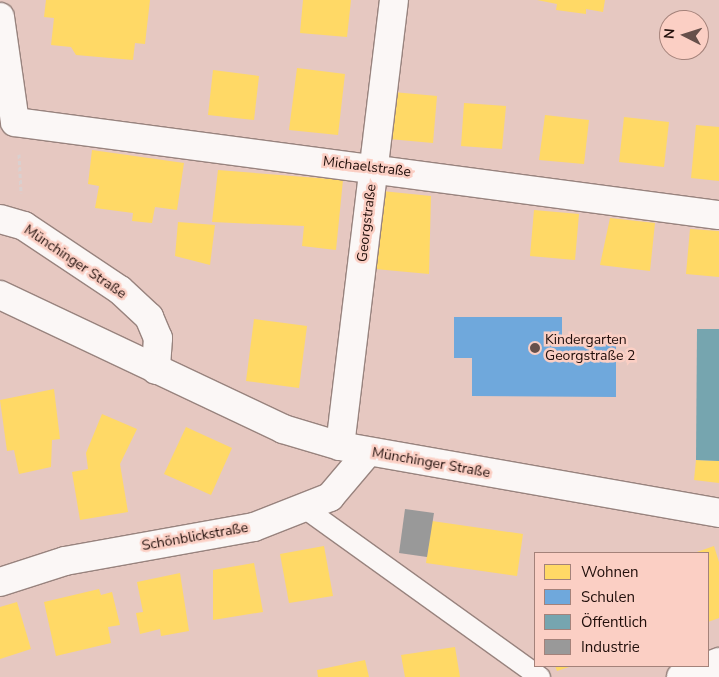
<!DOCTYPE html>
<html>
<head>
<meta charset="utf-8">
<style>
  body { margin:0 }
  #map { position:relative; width:719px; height:677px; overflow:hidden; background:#e6c8c1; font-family:"Nunito Sans",sans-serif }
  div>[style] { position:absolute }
  .homes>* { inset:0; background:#ffd966 }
  .schools>* { inset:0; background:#6fa8dc }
  .public>* { inset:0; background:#76a5af }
  .industry>* { inset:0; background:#999 }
  .path>* { height:3px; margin-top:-1.5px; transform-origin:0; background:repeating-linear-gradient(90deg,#dad0cf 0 4px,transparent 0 6.5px) }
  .roads { filter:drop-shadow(1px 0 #98837e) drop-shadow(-1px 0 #98837e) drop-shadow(0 1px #98837e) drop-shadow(0 -1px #98837e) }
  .lane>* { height:20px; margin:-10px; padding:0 10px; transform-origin:10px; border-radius:10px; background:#fbf7f6 }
  .street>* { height:28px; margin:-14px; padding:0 14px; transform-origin:14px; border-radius:14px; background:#fbf7f6 }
  .secondary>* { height:28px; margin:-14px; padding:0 14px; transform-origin:14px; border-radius:14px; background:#fbf7f6 }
  .dots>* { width:14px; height:14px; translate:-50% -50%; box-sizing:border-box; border:2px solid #fbcfc4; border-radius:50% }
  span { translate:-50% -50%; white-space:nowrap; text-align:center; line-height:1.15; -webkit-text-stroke:5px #fbcfc4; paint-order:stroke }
  .street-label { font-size:14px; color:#210f0b }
  .poi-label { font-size:14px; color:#210f0b }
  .left { translate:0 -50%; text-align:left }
  .legend { position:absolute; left:534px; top:552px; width:175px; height:115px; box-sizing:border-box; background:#fbcfc4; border:1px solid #a4827a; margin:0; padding:6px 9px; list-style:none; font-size:15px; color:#210f0b }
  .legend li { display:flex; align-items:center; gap:10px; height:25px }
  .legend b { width:25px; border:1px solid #a4827a }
  .north { position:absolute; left:659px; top:10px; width:50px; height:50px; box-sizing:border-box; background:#fbcfc4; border:1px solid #a4827a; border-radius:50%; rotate:275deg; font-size:14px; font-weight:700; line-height:20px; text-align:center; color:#210f0b }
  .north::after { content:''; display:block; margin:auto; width:18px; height:22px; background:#66504b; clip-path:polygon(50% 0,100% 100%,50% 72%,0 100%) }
</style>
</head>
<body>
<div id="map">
  <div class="homes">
    <i style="clip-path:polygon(46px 0,150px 0,145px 44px,135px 43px,133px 60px,76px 55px,71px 47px,51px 45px,54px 18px,44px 17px)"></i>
    <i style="clip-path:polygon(303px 0,351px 0,347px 37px,300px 33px)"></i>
    <i style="clip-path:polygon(537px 0,605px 0,603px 12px,586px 9px,586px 14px,556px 10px,557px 4px)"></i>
    <i style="clip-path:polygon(297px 68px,345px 74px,338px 135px,289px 130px)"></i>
    <i style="clip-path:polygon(213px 70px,259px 76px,254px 120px,208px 115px)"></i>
    <i style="clip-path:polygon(393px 92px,437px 96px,433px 143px,389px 139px)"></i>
    <i style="clip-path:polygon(464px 103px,506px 106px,502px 149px,461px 146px)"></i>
    <i style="clip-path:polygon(545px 115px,589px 120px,584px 164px,539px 160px)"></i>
    <i style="clip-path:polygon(624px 117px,669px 122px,664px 167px,619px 162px)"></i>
    <i style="clip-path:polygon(696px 125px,719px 127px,719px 181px,691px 178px)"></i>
    <i style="clip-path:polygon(92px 150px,184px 163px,177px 210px,155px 207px,152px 223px,132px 221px,133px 213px,95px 208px,99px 186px,88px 184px)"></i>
    <i style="clip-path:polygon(218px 170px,343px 180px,336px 250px,302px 246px,304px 226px,212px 222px)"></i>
    <i style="clip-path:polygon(382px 191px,431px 196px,429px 274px,375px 269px)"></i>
    <i style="clip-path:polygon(534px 210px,579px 214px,575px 260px,530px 256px)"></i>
    <i style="clip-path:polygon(610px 218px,655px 223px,650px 271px,600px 265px)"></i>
    <i style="clip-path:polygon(178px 222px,215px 225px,210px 265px,175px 256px)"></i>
    <i style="clip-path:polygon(690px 229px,719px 231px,719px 277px,686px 274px)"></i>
    <i style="clip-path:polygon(254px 319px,307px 326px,299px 388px,246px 381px)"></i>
    <i style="clip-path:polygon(54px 389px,60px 439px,52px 440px,51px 467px,19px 474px,14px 450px,7px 451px,0 400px)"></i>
    <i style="clip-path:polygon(102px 414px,137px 429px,120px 464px,128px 512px,80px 520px,72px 472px,88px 469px,86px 453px)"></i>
    <i style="clip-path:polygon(186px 427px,232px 448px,211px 495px,164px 474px)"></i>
    <i style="clip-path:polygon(696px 460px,719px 461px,719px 483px,694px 480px)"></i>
    <i style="clip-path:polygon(432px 521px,523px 534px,517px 576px,426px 563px)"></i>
    <i style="clip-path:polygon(324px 546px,333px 596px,289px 603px,280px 554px)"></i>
    <i style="clip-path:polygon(714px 546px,719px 562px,719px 618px,708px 622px,708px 553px,694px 553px)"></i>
    <i style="clip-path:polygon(254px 563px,263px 612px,213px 620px,213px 570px)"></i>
    <i style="clip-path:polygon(180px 573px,189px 631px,161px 636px,160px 629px,140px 634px,136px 613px,143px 612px,137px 582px)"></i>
    <i style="clip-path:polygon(99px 589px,101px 595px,112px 592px,120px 625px,108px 627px,111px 643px,56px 656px,44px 602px)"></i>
    <i style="clip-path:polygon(17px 602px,31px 649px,0 659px,0 607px)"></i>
    <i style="clip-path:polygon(455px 647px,460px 677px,405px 677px,401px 655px)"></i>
    <i style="clip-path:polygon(365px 660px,369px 677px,318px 677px,317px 670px)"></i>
    <i style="clip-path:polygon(555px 666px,572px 666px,557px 671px)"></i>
  </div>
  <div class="schools">
    <i style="clip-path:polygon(454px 317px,562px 317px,562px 338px,616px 338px,616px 397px,472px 396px,472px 358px,454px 358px)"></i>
  </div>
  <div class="public">
    <i style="clip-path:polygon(697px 329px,719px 329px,719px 461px,696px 460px)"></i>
  </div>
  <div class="industry">
    <i style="clip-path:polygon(405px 509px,434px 513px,427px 557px,399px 553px)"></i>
  </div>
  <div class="path">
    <i style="left:19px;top:154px;width:39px;rotate:87deg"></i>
  </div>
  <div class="roads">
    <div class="lane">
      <i style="left:303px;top:507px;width:292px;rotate:35.7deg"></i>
    </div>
    <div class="street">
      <i style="left:0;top:17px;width:106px;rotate:81.9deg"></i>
      <i style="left:15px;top:122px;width:710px;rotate:7.53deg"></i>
      <i style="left:0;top:219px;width:25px;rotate:16deg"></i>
      <i style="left:24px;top:226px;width:115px;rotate:33.7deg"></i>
      <i style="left:120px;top:290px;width:40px;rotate:43deg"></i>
      <i style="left:149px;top:317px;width:23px;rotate:67deg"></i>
      <i style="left:158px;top:338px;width:32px;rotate:94deg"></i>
      <i style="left:340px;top:446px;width:449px;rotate:-83.1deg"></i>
      <i style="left:0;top:582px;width:68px;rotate:-17.9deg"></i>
      <i style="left:65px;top:561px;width:192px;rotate:-10.2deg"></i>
      <i style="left:254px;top:527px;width:82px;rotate:-21.5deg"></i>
      <i style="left:330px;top:497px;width:59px;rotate:-49.8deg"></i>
      <i style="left:681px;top:677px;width:41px;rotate:-21.5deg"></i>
    </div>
    <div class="secondary">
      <i style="left:0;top:295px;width:313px;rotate:25.3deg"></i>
      <i style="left:283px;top:429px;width:59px;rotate:16.6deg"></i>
      <i style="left:340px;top:446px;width:385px;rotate:10deg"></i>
    </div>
  </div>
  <div class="dots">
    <i style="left:535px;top:348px;background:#66504b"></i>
  </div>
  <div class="street-label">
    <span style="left:367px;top:167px;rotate:7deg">Michaelstraße</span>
    <span style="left:367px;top:223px;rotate:-83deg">Georgstraße</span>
    <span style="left:75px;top:262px;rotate:34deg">Münchinger Straße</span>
    <span style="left:431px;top:463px;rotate:10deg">Münchinger Straße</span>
    <span style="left:195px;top:537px;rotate:-10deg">Schönblickstraße</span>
  </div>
  <div class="poi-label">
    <span class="left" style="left:545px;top:348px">Kindergarten<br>Georgstraße 2</span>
  </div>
  <ul class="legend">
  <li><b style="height:14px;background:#ffd966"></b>Wohnen</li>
  <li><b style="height:14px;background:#6fa8dc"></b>Schulen</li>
  <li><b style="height:14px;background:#76a5af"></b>Öffentlich</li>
  <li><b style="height:14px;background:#999"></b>Industrie</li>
  </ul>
  <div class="north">N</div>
</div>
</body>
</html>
